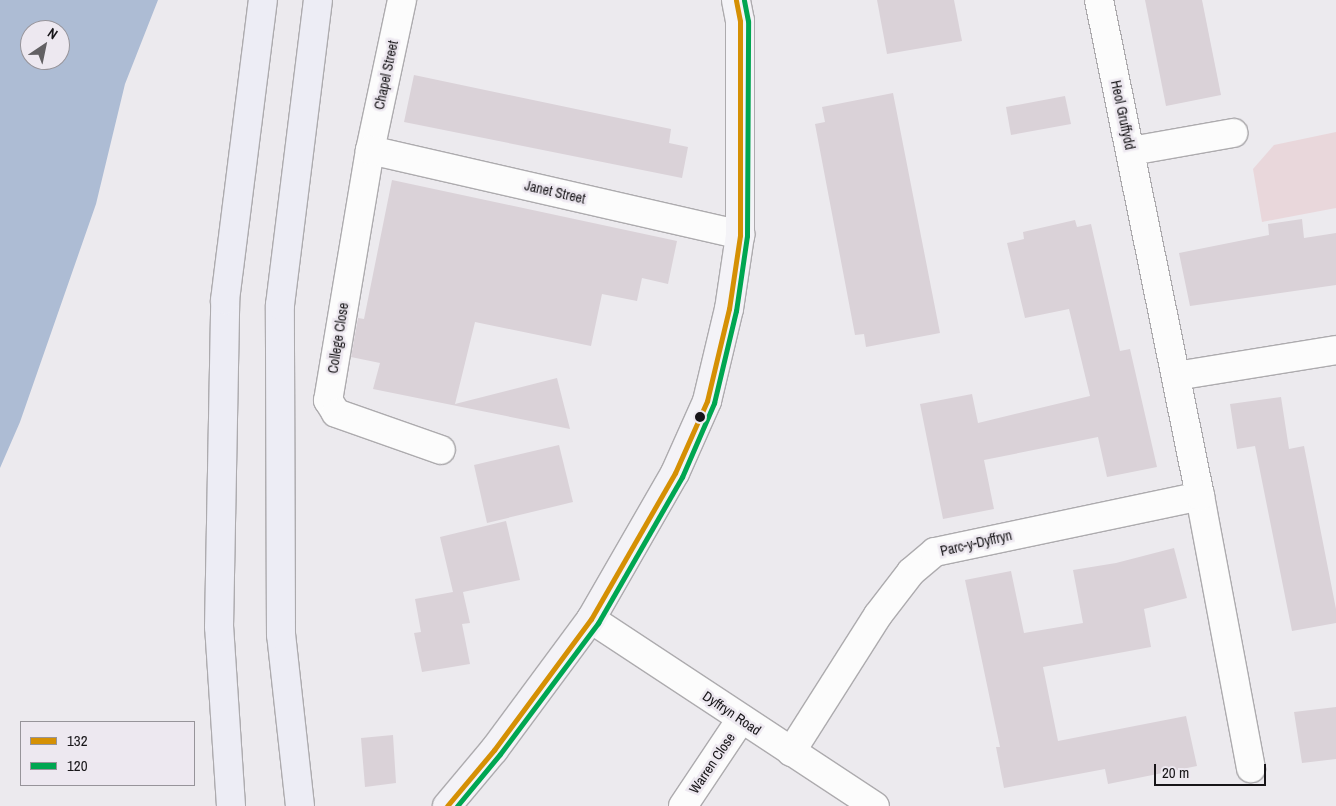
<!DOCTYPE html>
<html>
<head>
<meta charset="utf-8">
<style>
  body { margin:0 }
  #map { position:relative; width:1336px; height:806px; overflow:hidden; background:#eceaee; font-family:"Archivo Narrow",sans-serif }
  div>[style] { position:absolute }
  .green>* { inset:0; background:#e9d7db }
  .water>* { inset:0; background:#adbcd4 }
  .building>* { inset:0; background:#dad2d8 }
  .roads { filter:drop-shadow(1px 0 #adabae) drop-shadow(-1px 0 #adabae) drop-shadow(0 1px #adabae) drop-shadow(0 -1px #adabae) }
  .minor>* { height:28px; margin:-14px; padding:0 14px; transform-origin:14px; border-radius:14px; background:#fcfcfc }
  .major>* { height:28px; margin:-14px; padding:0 14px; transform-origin:14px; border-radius:14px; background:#f4f3f7 }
  .highway>* { height:28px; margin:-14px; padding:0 14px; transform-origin:14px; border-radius:14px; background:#ededf5 }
  .bus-1>* { height:5px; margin:-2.5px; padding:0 2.5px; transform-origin:2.5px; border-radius:2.5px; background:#d59004 }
  .bus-2>* { height:5px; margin:-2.5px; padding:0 2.5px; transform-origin:2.5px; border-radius:2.5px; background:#00a651 }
  .dots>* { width:14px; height:14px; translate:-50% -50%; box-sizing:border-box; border:2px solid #ede8f0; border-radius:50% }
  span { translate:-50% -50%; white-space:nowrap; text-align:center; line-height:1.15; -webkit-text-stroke:5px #ede8f0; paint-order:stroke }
  .street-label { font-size:14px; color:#171518 }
  .legend { position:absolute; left:20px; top:721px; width:175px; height:65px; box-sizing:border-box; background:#ede8f0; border:1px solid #97949a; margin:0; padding:6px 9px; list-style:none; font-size:15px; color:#171518 }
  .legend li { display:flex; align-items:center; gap:10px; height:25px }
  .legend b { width:25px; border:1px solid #97949a }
  .north { position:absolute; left:20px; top:20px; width:50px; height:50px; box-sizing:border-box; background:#ede8f0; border:1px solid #97949a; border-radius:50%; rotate:34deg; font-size:14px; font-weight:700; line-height:20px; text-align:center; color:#171518 }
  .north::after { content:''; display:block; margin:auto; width:18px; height:22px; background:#626063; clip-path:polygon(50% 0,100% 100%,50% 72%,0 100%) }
  .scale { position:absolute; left:1154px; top:764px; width:112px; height:22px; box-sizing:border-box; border:2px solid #171518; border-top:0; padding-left:6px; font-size:15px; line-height:18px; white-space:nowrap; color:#171518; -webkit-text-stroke:4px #ede8f0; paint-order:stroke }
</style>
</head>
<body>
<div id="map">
  <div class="green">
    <i style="clip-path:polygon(1336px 132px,1336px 208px,1262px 222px,1253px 169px,1274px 145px)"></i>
  </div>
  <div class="water">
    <i style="clip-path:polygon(evenodd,0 0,158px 0,125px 84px,96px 204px,20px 422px,0 468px,0 0,30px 30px,60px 30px,60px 60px,30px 60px,30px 30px)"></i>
  </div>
  <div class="building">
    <i style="clip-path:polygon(877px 0,954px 0,962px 41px,887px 54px)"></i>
    <i style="clip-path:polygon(1145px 0,1202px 0,1221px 95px,1166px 106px)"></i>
    <i style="clip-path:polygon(414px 75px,671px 129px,669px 143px,688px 147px,682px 178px,404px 122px)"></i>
    <i style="clip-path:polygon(893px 93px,940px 333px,866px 347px,864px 334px,855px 335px,815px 124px,825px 122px,822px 107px)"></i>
    <i style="clip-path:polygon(1065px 96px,1071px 124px,1011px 135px,1006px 107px)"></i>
    <i style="clip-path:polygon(392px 180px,677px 241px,668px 284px,642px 278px,637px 301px,602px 294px,591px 346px,475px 322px,455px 404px,557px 378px,570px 429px,373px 389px,380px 363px,351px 357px,358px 318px,364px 319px)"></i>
    <i style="clip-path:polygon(1302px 219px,1304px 238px,1336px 233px,1336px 285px,1190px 306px,1179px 253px,1269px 235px,1268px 224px)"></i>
    <i style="clip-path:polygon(1075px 220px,1077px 227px,1091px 224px,1120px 351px,1130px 349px,1157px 467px,1107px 477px,1098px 437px,984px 460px,994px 509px,943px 519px,920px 404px,972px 394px,978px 423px,1090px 396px,1069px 309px,1025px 318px,1007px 243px,1024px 239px,1023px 232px)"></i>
    <i style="clip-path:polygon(1281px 397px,1289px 449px,1304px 446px,1336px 609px,1336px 623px,1292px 631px,1255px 446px,1237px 449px,1230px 404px)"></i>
    <i style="clip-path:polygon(559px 445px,573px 502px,487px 523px,474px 465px)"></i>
    <i style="clip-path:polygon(506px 521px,520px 580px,463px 592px,470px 623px,462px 624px,470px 664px,422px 672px,414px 633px,421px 632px,415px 599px,453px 592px,440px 537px)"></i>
    <i style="clip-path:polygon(1174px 548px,1187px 598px,1144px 609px,1151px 647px,1043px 667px,1058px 741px,1186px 716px,1197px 766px,1108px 784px,1105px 769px,1004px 788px,996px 747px,1000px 747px,965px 580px,1011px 571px,1024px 633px,1083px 623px,1073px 570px,1116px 563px)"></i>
    <i style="clip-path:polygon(1336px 707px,1336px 759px,1302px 763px,1294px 712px)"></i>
    <i style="clip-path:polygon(393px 735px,396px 783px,365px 787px,361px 738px)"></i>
  </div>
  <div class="roads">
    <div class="minor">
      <i style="left:402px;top:0;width:153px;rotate:102deg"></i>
      <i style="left:370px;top:150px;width:254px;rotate:99.5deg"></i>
      <i style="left:328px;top:400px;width:15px;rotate:58deg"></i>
      <i style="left:336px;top:413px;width:111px;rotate:19.4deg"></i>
      <i style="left:370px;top:150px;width:380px;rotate:12.9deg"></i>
      <i style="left:1131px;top:151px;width:104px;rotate:-10deg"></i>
      <i style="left:1176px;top:376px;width:162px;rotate:-9.2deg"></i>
      <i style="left:1200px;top:496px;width:277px;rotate:79.4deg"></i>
      <i style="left:591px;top:619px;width:340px;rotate:33.4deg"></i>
      <i style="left:791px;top:752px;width:162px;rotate:-57.6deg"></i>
      <i style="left:878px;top:615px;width:54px;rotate:-52.5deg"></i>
      <i style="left:911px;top:572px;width:31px;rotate:-40deg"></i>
      <i style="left:935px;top:552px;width:271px;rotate:-11.9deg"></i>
      <i style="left:1200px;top:496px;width:506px;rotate:-101.51deg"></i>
      <i style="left:683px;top:806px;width:105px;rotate:-56.3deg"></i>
    </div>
    <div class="major">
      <i style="left:447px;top:806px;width:73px;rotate:-50deg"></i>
      <i style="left:494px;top:750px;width:163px;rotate:-53.5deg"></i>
      <i style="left:591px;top:619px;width:168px;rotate:-60.1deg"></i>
      <i style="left:675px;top:473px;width:79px;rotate:-66deg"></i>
      <i style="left:707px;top:401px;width:95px;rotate:-76.6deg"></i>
      <i style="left:729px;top:309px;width:75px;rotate:-81.5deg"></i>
      <i style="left:740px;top:235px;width:214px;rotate:-90deg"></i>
      <i style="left:740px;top:21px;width:21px;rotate:-101deg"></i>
    </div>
    <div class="highway">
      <i style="left:231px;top:806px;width:179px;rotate:-93.8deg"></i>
      <i style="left:219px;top:627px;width:327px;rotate:-88.9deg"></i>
      <i style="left:225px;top:300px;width:302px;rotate:-82.8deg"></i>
      <i style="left:300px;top:806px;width:172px;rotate:-96.3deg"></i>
      <i style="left:281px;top:635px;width:330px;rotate:-90.2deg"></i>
      <i style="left:280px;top:305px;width:307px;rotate:-82.9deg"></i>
    </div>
  </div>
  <div class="bus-1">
    <i style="left:447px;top:806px;width:73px;rotate:-50deg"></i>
    <i style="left:494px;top:750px;width:163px;rotate:-53.5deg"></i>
    <i style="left:591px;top:619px;width:168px;rotate:-60.1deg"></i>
    <i style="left:675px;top:473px;width:79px;rotate:-66deg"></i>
    <i style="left:707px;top:401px;width:95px;rotate:-76.6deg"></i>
    <i style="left:729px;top:309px;width:75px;rotate:-81.5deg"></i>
    <i style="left:740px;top:235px;width:214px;rotate:-90deg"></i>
    <i style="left:740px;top:21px;width:21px;rotate:-101deg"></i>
  </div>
  <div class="bus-2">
    <i style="left:457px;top:806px;width:67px;rotate:-50.4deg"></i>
    <i style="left:500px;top:754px;width:164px;rotate:-53.2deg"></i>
    <i style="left:598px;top:623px;width:168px;rotate:-60.1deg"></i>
    <i style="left:682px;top:477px;width:81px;rotate:-66.6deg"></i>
    <i style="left:714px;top:403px;width:95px;rotate:-76.6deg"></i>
    <i style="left:736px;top:311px;width:76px;rotate:-81.7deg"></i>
    <i style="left:747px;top:236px;width:215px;rotate:-89.7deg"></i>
    <i style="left:748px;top:21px;width:21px;rotate:-101deg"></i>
  </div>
  <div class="dots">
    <i style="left:700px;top:417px;background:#171518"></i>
  </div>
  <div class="street-label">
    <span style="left:386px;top:75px;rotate:-78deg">Chapel Street</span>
    <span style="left:1123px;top:115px;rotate:78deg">Heol Gruffydd</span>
    <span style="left:555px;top:192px;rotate:13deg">Janet Street</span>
    <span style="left:338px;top:338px;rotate:-81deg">College Close</span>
    <span style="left:976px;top:543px;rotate:-13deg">Parc-y-Dyffryn</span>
    <span style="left:732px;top:713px;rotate:34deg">Dyffryn Road</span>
    <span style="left:712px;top:763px;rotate:-56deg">Warren Close</span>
  </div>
  <ul class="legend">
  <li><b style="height:6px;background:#d59004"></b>132</li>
  <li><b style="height:6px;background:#00a651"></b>120</li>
  </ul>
  <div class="north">N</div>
  <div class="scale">20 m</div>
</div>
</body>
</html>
